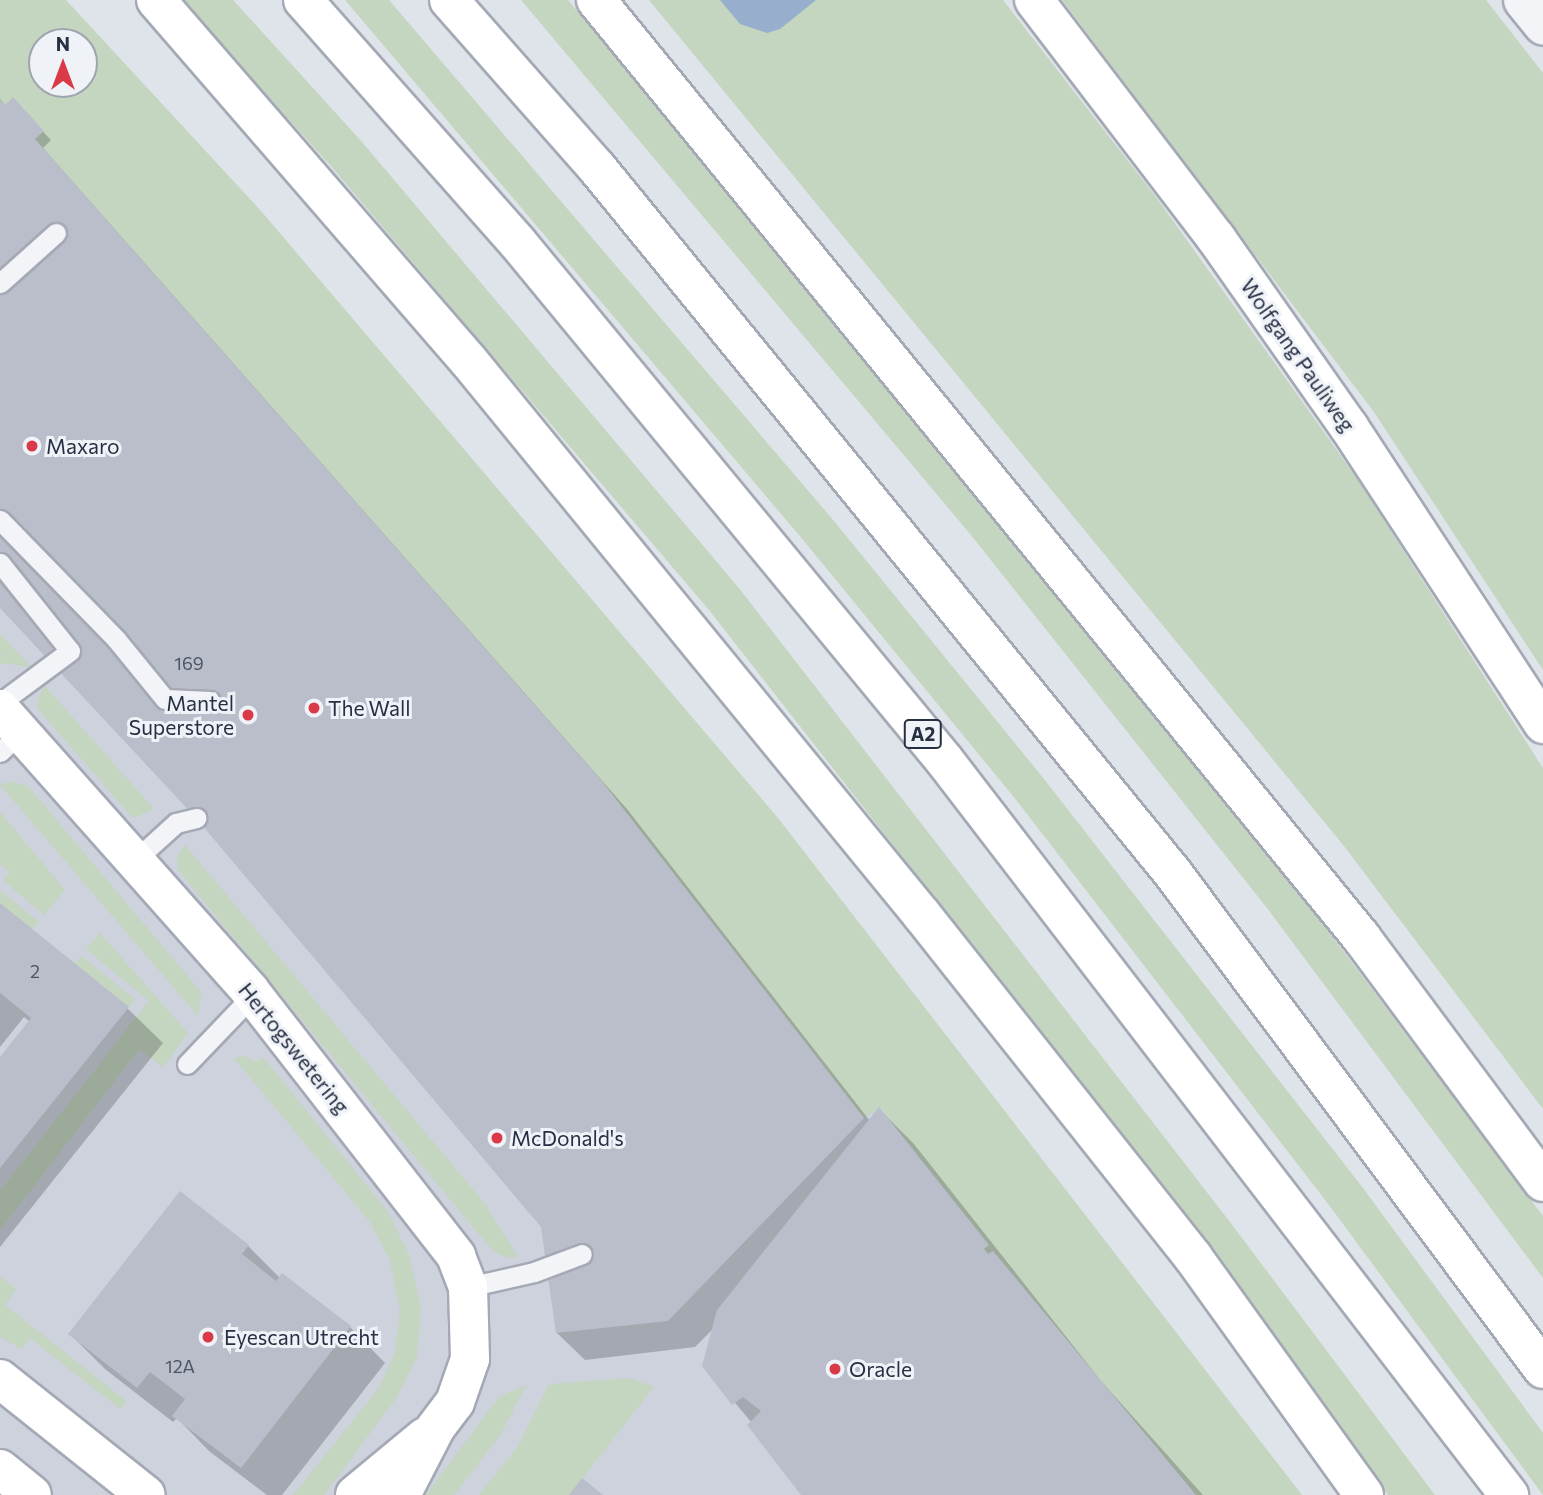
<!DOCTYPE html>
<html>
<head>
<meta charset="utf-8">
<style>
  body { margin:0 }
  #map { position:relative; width:1543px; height:1495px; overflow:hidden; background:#dfe3ea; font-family:Commissioner,sans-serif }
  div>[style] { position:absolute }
  .built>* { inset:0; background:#cdd2dc }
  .green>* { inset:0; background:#c4d5c0 }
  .water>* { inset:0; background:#97aecd }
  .shadow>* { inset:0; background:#0003 }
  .building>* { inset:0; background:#b9beca }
  .roads { filter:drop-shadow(2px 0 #a4a9b5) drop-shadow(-2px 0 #a4a9b5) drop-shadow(0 2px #a4a9b5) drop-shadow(0 -2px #a4a9b5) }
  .lane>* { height:19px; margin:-9.5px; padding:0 9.5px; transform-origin:9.5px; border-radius:9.5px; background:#f3f4f8 }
  .street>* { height:37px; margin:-18.5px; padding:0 18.5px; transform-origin:18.5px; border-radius:18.5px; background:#f3f4f8 }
  .secondary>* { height:38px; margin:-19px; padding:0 19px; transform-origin:19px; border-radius:19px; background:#fff }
  .highway>* { height:38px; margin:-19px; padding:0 19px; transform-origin:19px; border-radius:19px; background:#fff }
  .dots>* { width:19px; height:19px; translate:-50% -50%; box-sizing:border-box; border:4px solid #eff2f7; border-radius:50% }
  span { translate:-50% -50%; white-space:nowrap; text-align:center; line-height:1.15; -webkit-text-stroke:6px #eff2f7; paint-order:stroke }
  .number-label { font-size:18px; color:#4c5365 }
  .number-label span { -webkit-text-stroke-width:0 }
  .shield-label span { padding:2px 5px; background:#eff2f7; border:2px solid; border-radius:5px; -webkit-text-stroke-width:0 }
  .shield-label { font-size:19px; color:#272f43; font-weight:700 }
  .street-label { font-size:21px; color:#272f43 }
  .poi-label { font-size:21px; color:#272f43 }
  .left { translate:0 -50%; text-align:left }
  .right { translate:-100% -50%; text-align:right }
  .north { position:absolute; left:28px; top:28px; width:70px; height:70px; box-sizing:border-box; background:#eff2f7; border:2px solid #9fa4af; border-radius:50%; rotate:0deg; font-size:19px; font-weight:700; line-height:28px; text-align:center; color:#272f43 }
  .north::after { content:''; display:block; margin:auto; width:24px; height:32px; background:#da3a47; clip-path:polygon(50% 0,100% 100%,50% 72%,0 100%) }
</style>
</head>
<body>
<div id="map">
  <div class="built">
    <i style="clip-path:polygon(0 0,33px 0,42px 42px,42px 84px,84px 84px,1272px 1495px,0 1495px)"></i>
  </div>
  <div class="green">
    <i style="clip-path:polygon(evenodd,0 0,66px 0,261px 211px,778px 818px,1302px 1495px,1196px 1495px,993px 1251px,988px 1254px,984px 1249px,988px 1245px,880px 1107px,864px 1118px,716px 927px,461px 622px,0 105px,0 0,42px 42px,84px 42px,84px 84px,42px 84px,42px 42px)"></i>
    <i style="clip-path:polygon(181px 0,233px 0,362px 142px,738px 587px,1230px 1222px,1435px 1495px,1388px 1495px,1202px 1240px,709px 610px,329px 164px)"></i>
    <i style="clip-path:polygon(345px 0,389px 0,834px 521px,1044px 779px,1363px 1188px,1543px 1433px,1543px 1495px,1329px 1205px,1017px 801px,804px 541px)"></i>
    <i style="clip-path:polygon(521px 0,568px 0,998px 512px,1295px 887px,1543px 1216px,1543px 1278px,1267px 908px,971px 535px)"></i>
    <i style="clip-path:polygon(649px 0,1003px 0,1156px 197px,1356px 477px,1543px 768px,1543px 1109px,1344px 846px)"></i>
    <i style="clip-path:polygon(1062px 0,1486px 0,1543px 73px,1543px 670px,1374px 412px)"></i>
    <i style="clip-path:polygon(0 634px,31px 667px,0 663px)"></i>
    <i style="clip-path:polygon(44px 685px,154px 809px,133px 818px,36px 707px)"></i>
    <i style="clip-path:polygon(11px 781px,28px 786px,201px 992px,198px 1016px,0 785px)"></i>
    <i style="clip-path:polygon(0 812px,65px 890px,44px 915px,3px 880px,10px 872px,0 864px)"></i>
    <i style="clip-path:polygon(185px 845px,486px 1205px,518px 1257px,506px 1257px,492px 1250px,178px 870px,177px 856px)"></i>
    <i style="clip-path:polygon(0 890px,39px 922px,32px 930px,0 904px)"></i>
    <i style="clip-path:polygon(100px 933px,188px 1033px,163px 1067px,139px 1049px,0 1230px,0 1191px,149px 1001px,86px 949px)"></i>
    <i style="clip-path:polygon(81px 956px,135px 999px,129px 1007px,75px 964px)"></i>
    <i style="clip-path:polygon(244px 1056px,256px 1062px,263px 1057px,388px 1212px,409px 1255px,421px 1308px,417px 1357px,397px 1397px,324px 1495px,293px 1495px,379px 1388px,395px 1352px,400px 1310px,390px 1261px,370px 1222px,234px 1058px)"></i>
    <i style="clip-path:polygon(0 1277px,16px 1289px,5px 1305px,126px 1401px,120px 1409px,30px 1338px,22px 1349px,0 1337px)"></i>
    <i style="clip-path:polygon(629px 1378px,654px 1387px,569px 1495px,479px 1495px,517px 1448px,549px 1384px)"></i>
    <i style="clip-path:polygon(526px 1385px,501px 1434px,454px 1495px,426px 1495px,499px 1397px)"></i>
  </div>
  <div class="water">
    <i style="clip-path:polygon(720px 0,816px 0,780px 29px,767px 33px,740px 24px)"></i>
  </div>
  <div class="shadow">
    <i style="clip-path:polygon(0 99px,6px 106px,13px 100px,51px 140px,43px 148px,627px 809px,870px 1121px,879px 1109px,914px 1144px,1101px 1381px,1203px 1495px,803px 1495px,752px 1423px,704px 1366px,714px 1328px,695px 1347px,585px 1360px,557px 1333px,542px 1226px,197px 817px,0 602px)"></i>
    <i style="clip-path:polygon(0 906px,127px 1008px,163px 1043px,0 1247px,0 1060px,30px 1022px,24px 1017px,0 1047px)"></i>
    <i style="clip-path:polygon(248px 1246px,280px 1278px,283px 1275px,350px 1327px,385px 1363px,282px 1495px,267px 1495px,209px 1451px,177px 1418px,173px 1422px,105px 1369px,70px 1334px)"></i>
  </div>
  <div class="building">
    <i style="clip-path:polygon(13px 97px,44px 131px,35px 139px,601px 780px,864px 1118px,668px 1321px,556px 1333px,541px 1227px,196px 818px,0 608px,0 100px,5px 105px)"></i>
    <i style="clip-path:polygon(0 903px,129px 1007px,0 1168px,0 1057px,31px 1018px,0 993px)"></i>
    <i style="clip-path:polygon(879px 1107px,989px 1245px,984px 1249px,988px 1254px,993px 1251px,1196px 1495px,801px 1495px,747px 1425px,761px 1411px,743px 1397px,732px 1405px,702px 1366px,717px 1310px)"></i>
    <i style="clip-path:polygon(180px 1191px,249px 1245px,242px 1254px,276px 1281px,282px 1273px,351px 1326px,241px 1468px,172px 1416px,185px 1399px,150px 1372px,137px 1388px,68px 1334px)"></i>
    <i style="clip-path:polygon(582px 1478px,603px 1495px,569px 1495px)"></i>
  </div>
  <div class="roads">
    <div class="lane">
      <i style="left:0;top:283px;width:75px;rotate:-41.8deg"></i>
      <i style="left:0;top:520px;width:166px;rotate:45.7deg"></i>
      <i style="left:116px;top:639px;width:77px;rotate:50.8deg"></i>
      <i style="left:165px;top:699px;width:45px;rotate:2.5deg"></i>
      <i style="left:0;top:563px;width:112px;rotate:51.5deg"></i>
      <i style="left:70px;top:651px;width:87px;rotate:143.4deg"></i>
      <i style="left:0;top:752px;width:29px;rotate:-44deg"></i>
      <i style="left:135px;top:860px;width:55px;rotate:-42.1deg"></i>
      <i style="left:176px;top:823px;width:21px;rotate:-14deg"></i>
      <i style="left:187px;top:1064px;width:95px;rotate:-46.3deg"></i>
      <i style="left:468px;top:1287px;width:68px;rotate:-12.8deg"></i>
      <i style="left:534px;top:1272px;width:51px;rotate:-20.6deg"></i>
    </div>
    <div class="street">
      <i style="left:1522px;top:0;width:33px;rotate:51deg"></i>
    </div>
    <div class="secondary">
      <i style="left:1034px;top:0;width:300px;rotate:52.6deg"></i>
      <i style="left:1216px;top:238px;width:231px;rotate:54.9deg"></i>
      <i style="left:1349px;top:427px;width:355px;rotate:56.8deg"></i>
      <i style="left:0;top:709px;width:377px;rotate:48.4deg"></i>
      <i style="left:250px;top:991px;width:336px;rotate:52.1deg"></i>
      <i style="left:456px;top:1256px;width:33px;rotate:69deg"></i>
      <i style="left:468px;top:1287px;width:72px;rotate:88.4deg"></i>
      <i style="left:470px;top:1359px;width:46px;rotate:109.2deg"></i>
      <i style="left:455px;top:1402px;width:34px;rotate:127deg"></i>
      <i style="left:435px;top:1429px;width:74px;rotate:117.3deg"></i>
      <i style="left:0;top:1379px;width:186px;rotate:38.5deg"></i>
      <i style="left:0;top:1469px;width:41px;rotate:39.1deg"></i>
      <i style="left:355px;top:1495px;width:91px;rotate:-39.6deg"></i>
    </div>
    <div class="highway">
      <i style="left:156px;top:0;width:476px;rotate:49.1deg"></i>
      <i style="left:468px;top:360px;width:717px;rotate:50.72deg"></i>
      <i style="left:922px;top:915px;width:436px;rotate:51.6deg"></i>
      <i style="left:1193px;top:1257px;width:293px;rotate:54.3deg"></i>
      <i style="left:303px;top:0;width:324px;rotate:48.5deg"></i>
      <i style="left:518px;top:243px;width:671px;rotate:50.5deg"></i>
      <i style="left:945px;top:761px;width:926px;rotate:52.46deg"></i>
      <i style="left:449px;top:0;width:225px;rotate:48.6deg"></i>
      <i style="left:598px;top:169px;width:908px;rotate:50.77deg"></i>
      <i style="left:1172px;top:872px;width:620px;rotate:53.26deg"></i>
      <i style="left:596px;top:0;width:1210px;rotate:50.77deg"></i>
      <i style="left:1361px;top:937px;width:305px;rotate:53.4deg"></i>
    </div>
  </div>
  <div class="dots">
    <i style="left:32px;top:446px;background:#da3a47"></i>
    <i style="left:314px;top:708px;background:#da3a47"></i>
    <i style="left:248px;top:715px;background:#da3a47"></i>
    <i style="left:497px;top:1138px;background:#da3a47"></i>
    <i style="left:208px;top:1337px;background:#da3a47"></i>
    <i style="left:835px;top:1369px;background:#da3a47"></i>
  </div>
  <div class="number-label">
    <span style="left:189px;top:663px">169</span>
    <span style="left:35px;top:971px">2</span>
    <span style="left:180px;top:1366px">12A</span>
  </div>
  <div class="shield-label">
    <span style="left:923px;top:734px">A2</span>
  </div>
  <div class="street-label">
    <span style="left:1298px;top:355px;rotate:55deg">Wolfgang Pauliweg</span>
    <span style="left:294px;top:1048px;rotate:51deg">Hertogswetering</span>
  </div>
  <div class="poi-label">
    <span class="left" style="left:46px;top:446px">Maxaro</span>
    <span class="right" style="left:234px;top:715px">Mantel<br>Superstore</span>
    <span class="left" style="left:328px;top:708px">The Wall</span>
    <span class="left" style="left:511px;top:1138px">McDonald's</span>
    <span class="left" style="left:224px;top:1337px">Eyescan Utrecht</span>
    <span class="left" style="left:849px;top:1369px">Oracle</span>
  </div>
  <div class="north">N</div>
</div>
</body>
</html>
